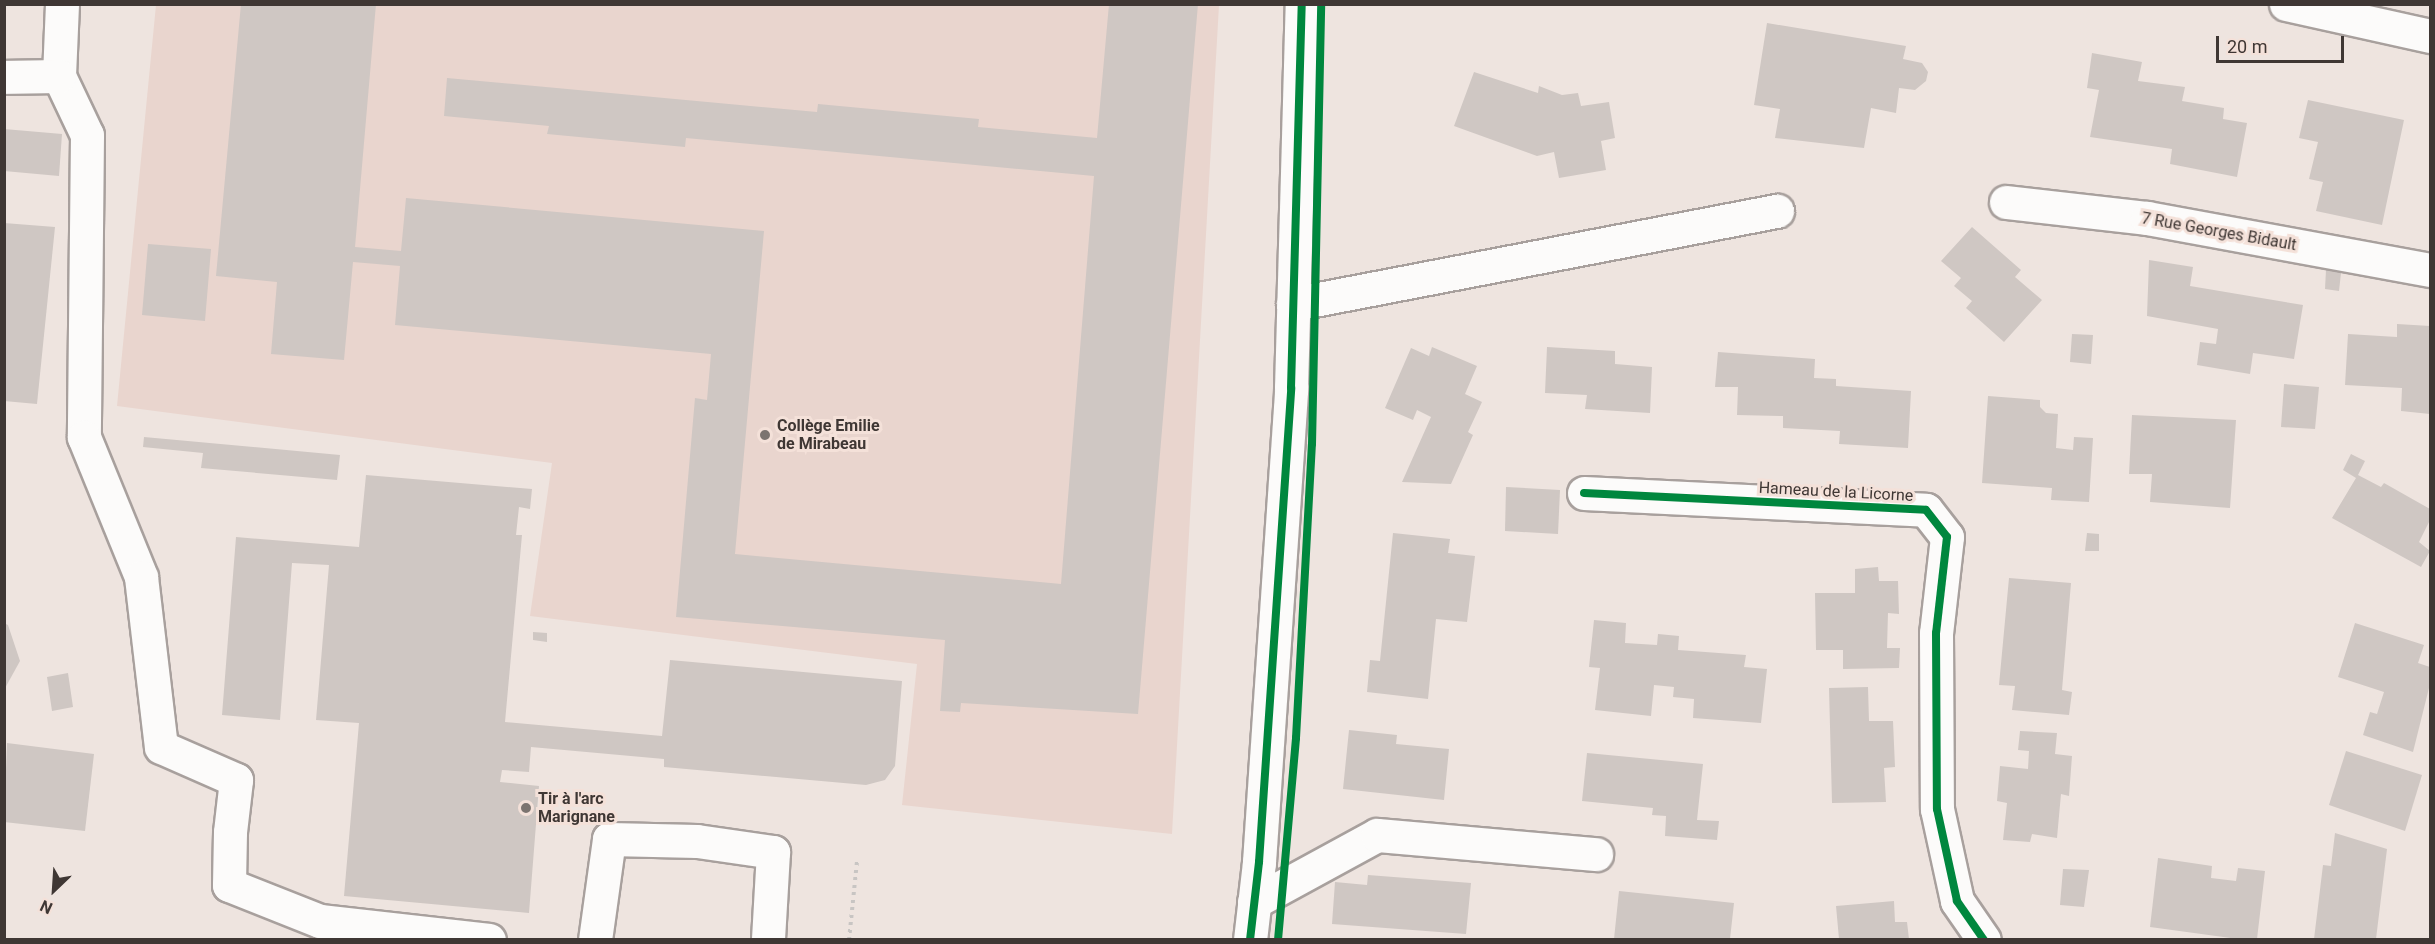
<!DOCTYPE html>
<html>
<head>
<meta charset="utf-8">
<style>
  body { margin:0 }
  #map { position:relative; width:2435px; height:944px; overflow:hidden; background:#eee4df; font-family:Roboto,sans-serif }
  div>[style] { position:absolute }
  .built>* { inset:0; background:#e9d5ce }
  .building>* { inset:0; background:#cfc7c3 }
  .path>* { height:4px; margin-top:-2px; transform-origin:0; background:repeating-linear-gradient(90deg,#c8c5c3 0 3px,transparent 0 7.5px) }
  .roads { filter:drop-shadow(2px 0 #a8a09d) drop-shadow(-2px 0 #a8a09d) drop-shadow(0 2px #a8a09d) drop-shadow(0 -2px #a8a09d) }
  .minor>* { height:33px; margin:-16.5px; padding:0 16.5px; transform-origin:16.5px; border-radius:16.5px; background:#fcfbfa }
  .cycleway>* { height:8px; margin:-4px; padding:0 4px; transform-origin:4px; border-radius:4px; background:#00873e }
  .dots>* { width:16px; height:16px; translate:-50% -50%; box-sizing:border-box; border:3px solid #f4e1d9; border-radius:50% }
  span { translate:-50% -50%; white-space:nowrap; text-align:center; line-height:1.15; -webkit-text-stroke:6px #f4e1d9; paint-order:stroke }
  .street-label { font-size:16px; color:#3f3734 }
  .poi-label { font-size:16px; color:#3f3734; font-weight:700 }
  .left { translate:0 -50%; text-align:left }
  .frame { position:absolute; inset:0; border:6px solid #3f3734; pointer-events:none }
  .north { position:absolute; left:24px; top:860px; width:60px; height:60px; -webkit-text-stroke:4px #f4e1d9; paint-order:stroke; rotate:205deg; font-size:16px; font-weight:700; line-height:24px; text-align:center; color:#3f3734 }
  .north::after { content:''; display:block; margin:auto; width:21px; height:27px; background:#3f3734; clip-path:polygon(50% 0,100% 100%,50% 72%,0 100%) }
  .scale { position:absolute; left:2216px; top:36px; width:128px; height:27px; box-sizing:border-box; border:3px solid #3f3734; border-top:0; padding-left:8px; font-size:18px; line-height:21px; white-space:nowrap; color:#3f3734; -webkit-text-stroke:4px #f4e1d9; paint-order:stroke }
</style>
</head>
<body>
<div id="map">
  <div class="built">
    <i style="clip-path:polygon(156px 5px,1219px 5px,1172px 834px,902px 805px,917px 664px,530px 616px,552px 463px,117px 406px)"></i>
  </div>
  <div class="building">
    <i style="clip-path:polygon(241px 4px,376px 4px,355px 247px,401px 251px,406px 198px,764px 231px,735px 554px,1061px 584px,1094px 176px,686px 138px,685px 147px,547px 134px,549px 126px,444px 116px,447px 78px,817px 112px,818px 104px,979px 119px,978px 127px,1097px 138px,1109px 4px,1198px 4px,1138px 714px,961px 703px,960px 712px,940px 711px,945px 640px,676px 617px,695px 398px,707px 400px,711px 354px,395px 325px,400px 266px,353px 262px,344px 360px,271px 354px,277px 282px,216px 276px)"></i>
    <i style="clip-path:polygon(1767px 23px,1906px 46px,1903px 59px,1922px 63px,1928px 72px,1926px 81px,1915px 90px,1899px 88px,1896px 113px,1871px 108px,1864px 148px,1775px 138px,1780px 109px,1754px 105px)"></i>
    <i style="clip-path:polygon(2092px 53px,2142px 62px,2138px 81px,2185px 87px,2182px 101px,2224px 108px,2223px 119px,2247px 123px,2237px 177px,2170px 164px,2172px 149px,2090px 137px,2099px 90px,2087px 88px)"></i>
    <i style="clip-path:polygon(1474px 72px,1538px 93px,1539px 86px,1562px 95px,1578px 93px,1581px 106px,1609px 102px,1615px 138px,1601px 141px,1606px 170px,1559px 178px,1554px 152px,1537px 156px,1454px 126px)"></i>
    <i style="clip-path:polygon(2308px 100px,2404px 120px,2382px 225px,2316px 211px,2323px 182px,2309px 179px,2318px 142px,2299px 138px)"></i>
    <i style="clip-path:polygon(4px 129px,62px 134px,59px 176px,4px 171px)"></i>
    <i style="clip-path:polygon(4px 223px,55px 227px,37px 404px,4px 401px)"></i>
    <i style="clip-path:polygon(1972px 227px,2021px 270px,2015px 277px,2042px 300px,2004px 342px,1966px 308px,1972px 301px,1954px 286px,1961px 278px,1941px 261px)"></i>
    <i style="clip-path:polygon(148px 244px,211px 249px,205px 321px,142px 315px)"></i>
    <i style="clip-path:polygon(2149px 260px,2193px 267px,2190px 286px,2303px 305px,2294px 359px,2253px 353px,2250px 374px,2197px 365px,2200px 342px,2216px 344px,2218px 329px,2147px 316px)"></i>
    <i style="clip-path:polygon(2326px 270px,2341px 273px,2339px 291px,2325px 289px)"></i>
    <i style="clip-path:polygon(2397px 324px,2430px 326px,2430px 414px,2401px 411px,2402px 388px,2345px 385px,2348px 334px,2397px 337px)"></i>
    <i style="clip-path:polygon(2072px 334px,2093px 335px,2091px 364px,2070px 362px)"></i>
    <i style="clip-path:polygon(1432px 347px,1477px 366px,1465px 394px,1482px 402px,1468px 432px,1473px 435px,1451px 484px,1402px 482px,1431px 417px,1417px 410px,1413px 420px,1385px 408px,1411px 348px,1429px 356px)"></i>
    <i style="clip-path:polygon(1547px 347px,1615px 351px,1615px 364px,1652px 367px,1650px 413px,1585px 409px,1587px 395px,1545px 393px)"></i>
    <i style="clip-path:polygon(1718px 352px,1815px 359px,1814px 378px,1836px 379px,1836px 386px,1911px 391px,1908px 448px,1839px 444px,1840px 431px,1783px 428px,1783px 416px,1737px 415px,1738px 387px,1715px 387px)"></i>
    <i style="clip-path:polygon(2284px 384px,2319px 387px,2315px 429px,2281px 427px)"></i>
    <i style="clip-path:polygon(1988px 396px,2040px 400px,2040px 407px,2046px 413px,2058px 414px,2056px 448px,2073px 450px,2074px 437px,2093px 438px,2089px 502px,2051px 500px,2052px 488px,1982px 483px)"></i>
    <i style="clip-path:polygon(2132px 415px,2236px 420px,2230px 508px,2150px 502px,2152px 474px,2129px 474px)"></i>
    <i style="clip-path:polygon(144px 437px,340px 455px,337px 480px,201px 468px,203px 453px,143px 447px)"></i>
    <i style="clip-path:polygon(2351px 454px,2365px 461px,2358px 475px,2381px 487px,2384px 483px,2430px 509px,2430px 520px,2419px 542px,2430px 551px,2421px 567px,2332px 518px,2356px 478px,2343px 470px)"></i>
    <i style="clip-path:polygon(366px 475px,532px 489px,530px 509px,519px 507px,516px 535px,522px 535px,505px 722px,662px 736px,670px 660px,902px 681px,895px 766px,885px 780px,866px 785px,664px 767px,664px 759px,531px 747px,529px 772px,502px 770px,500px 782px,539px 786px,529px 913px,344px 896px,359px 723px,316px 720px,329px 565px,292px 563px,280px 720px,222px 715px,236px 537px,359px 547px)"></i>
    <i style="clip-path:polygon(1506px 487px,1560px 490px,1558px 534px,1505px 531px)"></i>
    <i style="clip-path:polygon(1393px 533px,1450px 539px,1448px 553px,1475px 556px,1467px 622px,1436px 619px,1428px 699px,1367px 692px,1370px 660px,1380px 661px)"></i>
    <i style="clip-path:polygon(2087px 533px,2099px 534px,2099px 551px,2085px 551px)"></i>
    <i style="clip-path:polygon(1878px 567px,1879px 581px,1898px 581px,1899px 614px,1888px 613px,1887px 648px,1900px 648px,1899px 668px,1843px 669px,1843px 650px,1816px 650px,1815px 593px,1855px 593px,1855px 569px)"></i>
    <i style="clip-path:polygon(2009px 578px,2071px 583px,2062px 690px,2072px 692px,2069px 715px,2012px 710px,2015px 686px,1999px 685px)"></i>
    <i style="clip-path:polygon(1594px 620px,1626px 623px,1625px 643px,1657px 645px,1658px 634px,1679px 636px,1678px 650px,1746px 655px,1744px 667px,1767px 669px,1761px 723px,1693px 718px,1694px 699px,1673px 697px,1674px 687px,1654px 685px,1651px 716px,1595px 710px,1600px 668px,1589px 667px)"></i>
    <i style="clip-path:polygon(4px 623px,8px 625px,20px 661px,4px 690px)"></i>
    <i style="clip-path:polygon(2355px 623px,2424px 645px,2418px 663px,2430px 667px,2430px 684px,2413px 752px,2363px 735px,2370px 712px,2377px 714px,2384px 692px,2338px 677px)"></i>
    <i style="clip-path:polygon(533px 632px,547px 633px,547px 642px,533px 640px)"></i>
    <i style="clip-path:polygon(68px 673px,73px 707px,52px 711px,47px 677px)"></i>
    <i style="clip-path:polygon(1868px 687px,1869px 721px,1893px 721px,1895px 767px,1884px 768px,1886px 802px,1832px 803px,1829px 688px)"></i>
    <i style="clip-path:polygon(1349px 730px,1397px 735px,1396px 744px,1449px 749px,1444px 800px,1343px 789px)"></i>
    <i style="clip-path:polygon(2020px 731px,2057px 733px,2055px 754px,2072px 756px,2069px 796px,2061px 794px,2057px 838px,2032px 834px,2030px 842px,2003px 840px,2007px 803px,1997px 801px,2000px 766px,2028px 769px,2029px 751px,2018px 750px)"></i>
    <i style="clip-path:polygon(7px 743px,94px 754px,85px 831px,4px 822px)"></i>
    <i style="clip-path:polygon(2346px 751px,2422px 775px,2405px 831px,2329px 805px)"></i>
    <i style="clip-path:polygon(1587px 753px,1703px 764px,1697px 820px,1719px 821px,1717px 840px,1665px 836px,1666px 816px,1652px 815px,1653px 808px,1582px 801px)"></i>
    <i style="clip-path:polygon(2335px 833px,2387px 849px,2376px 939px,2314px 939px,2323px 865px,2331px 866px)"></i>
    <i style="clip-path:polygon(2158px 858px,2212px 866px,2211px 878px,2236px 881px,2238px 868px,2265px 871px,2257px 939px,2238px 939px,2150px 927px)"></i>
    <i style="clip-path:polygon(2063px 869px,2089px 870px,2084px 907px,2060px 905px)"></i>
    <i style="clip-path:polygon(1368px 875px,1471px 883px,1466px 934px,1332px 924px,1335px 882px,1367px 885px)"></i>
    <i style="clip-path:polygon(1619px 891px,1734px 903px,1730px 939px,1614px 939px)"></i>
    <i style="clip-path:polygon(1894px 901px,1895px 922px,1907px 922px,1909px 939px,1839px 939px,1836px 906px)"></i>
  </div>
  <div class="path">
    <i style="left:849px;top:940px;width:79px;rotate:-84.2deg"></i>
  </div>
  <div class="roads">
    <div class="minor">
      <i style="left:62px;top:4px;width:72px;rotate:92.4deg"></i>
      <i style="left:59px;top:76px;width:65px;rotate:64.6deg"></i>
      <i style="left:87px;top:135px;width:302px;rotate:90.6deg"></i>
      <i style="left:84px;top:437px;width:151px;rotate:67.8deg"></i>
      <i style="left:141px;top:577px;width:171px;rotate:83.3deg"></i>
      <i style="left:161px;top:747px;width:82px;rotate:23.7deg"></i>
      <i style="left:236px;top:780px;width:52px;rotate:96.6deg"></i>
      <i style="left:230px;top:832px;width:53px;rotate:91.1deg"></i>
      <i style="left:229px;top:885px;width:98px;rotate:21.6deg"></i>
      <i style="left:320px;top:921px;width:170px;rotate:6.4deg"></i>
      <i style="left:2286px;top:4px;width:148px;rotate:12.5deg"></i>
      <i style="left:4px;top:77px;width:55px;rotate:-1deg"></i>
      <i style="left:2006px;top:202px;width:142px;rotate:6.5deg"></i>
      <i style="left:2147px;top:218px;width:288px;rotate:10.4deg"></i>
      <i style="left:1293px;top:304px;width:493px;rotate:-10.9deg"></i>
      <i style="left:1584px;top:493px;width:342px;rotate:2.8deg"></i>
      <i style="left:1926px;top:510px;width:34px;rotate:52deg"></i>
      <i style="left:1947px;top:537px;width:97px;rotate:96.5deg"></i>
      <i style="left:1936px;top:633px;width:176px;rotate:89.7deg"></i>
      <i style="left:1937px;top:809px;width:94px;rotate:77.7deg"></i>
      <i style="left:1957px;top:901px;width:47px;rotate:55.3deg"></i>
      <i style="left:1254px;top:902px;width:140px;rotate:-28.6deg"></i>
      <i style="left:1377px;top:835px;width:220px;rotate:5deg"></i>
      <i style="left:595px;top:940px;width:102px;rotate:-82.1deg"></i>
      <i style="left:609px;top:839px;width:88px;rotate:1.3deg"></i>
      <i style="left:697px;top:841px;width:77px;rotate:8.2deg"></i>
      <i style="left:773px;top:852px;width:88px;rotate:93.3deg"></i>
      <i style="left:1250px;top:940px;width:79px;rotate:-83.4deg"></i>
      <i style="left:1259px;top:862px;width:475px;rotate:-86.1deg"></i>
      <i style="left:1291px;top:388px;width:384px;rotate:-88.4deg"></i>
    </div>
  </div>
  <div class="cycleway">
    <i style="left:1584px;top:493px;width:342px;rotate:2.8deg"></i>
    <i style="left:1926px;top:510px;width:34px;rotate:52deg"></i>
    <i style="left:1947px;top:537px;width:97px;rotate:96.5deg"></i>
    <i style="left:1936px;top:633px;width:176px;rotate:89.7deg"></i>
    <i style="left:1937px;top:809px;width:94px;rotate:77.7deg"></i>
    <i style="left:1957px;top:901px;width:47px;rotate:55.3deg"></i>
    <i style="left:1250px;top:940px;width:79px;rotate:-83.4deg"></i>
    <i style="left:1259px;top:862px;width:475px;rotate:-86.1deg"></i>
    <i style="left:1291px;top:388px;width:384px;rotate:-88.4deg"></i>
    <i style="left:1278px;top:940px;width:203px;rotate:-84.9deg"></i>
    <i style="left:1296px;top:738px;width:294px;rotate:-86.9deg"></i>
    <i style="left:1312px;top:444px;width:440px;rotate:-88.8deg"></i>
  </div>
  <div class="dots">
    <i style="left:765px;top:435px;background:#7c7470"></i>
    <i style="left:526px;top:808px;background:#7c7470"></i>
  </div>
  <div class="street-label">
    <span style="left:2219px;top:232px;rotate:10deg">7 Rue Georges Bidault</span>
    <span style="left:1836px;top:492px;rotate:3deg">Hameau de la Licorne</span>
  </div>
  <div class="poi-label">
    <span class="left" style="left:777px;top:435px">Collège Emilie<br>de Mirabeau</span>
    <span class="left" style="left:538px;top:808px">Tir à l'arc<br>Marignane</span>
  </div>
  <div class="frame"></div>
  <div class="north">N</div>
  <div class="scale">20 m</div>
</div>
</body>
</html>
